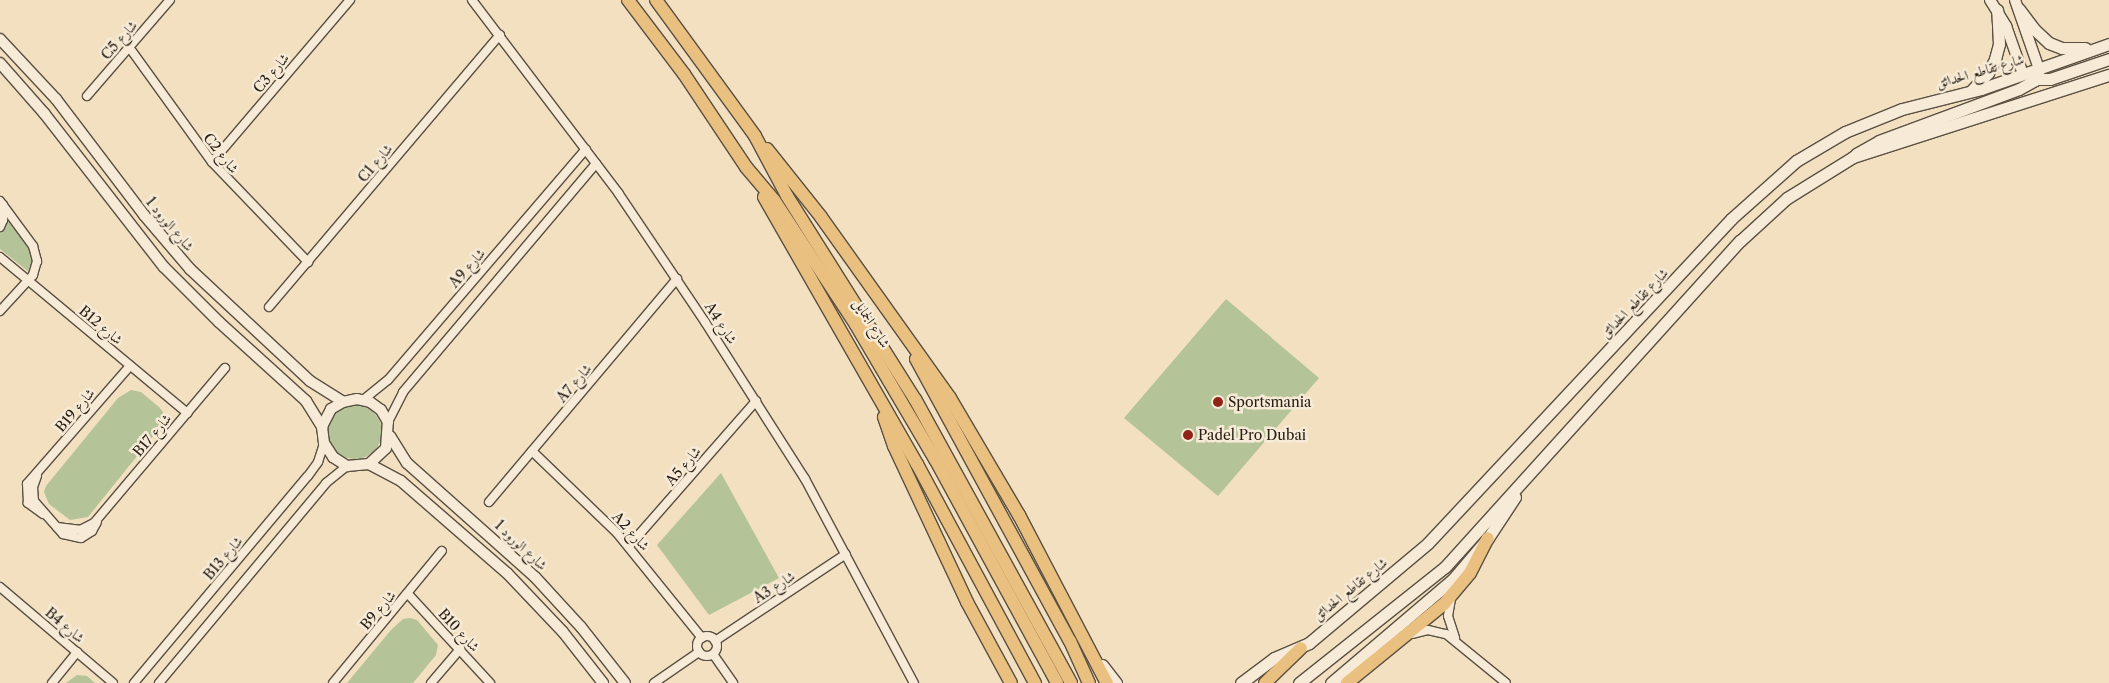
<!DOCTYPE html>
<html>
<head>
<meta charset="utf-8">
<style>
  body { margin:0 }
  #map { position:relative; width:2109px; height:683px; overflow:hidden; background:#f2e0c1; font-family:"Libre Caslon Text",Amiri,serif }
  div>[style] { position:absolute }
  .green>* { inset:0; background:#b4c398 }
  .round { border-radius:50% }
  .roads { filter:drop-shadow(1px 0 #5a5042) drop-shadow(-1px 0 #5a5042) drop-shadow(0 1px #5a5042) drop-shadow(0 -1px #5a5042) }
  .minor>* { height:8px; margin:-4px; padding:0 4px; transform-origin:4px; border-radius:4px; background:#f7ebd7 }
  .minor>.ring { margin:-4px; padding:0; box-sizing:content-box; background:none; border:8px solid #f7ebd7; border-radius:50% }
  .tertiary>* { height:10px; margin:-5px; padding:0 5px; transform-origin:5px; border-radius:5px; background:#f7ebd7 }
  .secondary>* { height:11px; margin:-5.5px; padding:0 5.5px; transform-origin:5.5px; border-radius:5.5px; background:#f7ebd7 }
  .primary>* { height:12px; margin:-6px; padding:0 6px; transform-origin:6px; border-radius:6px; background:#e9c080 }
  .dots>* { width:14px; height:14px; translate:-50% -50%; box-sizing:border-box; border:2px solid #f7ebd7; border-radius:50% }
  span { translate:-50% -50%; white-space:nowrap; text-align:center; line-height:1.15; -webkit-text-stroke:5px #f7ebd7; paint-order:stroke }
  .street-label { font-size:14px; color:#282017 }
  .poi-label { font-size:14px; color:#282017 }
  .left { translate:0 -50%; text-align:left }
</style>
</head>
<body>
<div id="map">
  <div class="green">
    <i style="clip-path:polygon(7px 214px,32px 254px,32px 266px,29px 272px,0 249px,0 232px,6px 224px)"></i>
    <i style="clip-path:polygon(1226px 299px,1319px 378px,1218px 496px,1124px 418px)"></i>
    <i style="clip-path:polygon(131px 390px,141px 392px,159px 407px,163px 412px,162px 425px,88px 517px,70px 520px,49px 504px,44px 492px,46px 486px,118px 398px)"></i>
    <i class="round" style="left:328px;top:405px;width:54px;height:54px"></i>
    <i style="clip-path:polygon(721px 473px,779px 578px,709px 615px,657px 545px)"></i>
    <i style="clip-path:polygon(410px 618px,417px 620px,438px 645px,436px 655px,413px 683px,347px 683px,391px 630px,403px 619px)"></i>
    <i style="clip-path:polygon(77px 675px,87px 676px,95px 683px,66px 683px)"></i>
  </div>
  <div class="roads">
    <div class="minor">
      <i style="left:472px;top:0;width:243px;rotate:52.8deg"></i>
      <i style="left:619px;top:194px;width:154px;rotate:56.1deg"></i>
      <i style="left:705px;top:322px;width:186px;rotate:57.5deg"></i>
      <i style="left:805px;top:479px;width:231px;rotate:61.9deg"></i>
      <i style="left:129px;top:47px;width:142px;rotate:54.2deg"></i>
      <i style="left:212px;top:162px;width:139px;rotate:46.2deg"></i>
      <i style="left:87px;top:96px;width:127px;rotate:-49.2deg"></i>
      <i style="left:212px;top:162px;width:213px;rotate:-49.6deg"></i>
      <i style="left:0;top:201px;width:56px;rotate:53.7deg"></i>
      <i style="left:33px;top:246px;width:16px;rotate:75deg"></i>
      <i style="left:37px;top:261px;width:15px;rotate:106deg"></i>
      <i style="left:33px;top:275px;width:49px;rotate:132.5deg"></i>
      <i style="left:0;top:227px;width:8px;rotate:-67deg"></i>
      <i style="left:3px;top:220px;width:15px;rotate:-90deg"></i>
      <i style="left:0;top:257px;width:244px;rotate:39.8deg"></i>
      <i style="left:269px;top:307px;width:357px;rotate:-49.7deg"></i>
      <i style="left:363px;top:400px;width:32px;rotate:-39deg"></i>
      <i style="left:388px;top:380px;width:304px;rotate:-49.4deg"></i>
      <i style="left:388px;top:422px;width:34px;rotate:-63deg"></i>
      <i style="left:403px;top:392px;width:299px;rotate:-49.8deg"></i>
      <i style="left:532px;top:451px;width:118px;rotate:44deg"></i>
      <i style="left:617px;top:533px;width:135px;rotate:51deg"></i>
      <i style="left:37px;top:476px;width:12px;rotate:110deg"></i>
      <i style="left:33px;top:487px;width:14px;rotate:86deg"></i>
      <i style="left:34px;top:501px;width:44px;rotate:48.7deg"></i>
      <i style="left:63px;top:534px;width:18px;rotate:13deg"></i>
      <i style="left:81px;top:538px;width:13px;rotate:-32deg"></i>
      <i style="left:92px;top:531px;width:10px;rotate:-61deg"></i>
      <i style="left:489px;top:502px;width:292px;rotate:-49.9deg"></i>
      <i style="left:43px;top:514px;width:19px;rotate:-144deg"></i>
      <i style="left:28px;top:503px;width:19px;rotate:-93deg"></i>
      <i style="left:27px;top:484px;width:157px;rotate:-48.9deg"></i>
      <i style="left:57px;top:527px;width:23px;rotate:7deg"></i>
      <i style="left:80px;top:530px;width:16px;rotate:-27deg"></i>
      <i style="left:94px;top:523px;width:203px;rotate:-49.8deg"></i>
      <i style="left:629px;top:546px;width:193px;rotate:-48.8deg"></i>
      <i style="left:0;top:587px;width:148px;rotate:40.3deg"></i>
      <i style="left:408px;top:594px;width:121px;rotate:47.3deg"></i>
      <i style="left:1451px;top:599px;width:17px;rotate:100deg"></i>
      <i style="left:1448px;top:616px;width:23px;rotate:72deg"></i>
      <i style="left:1412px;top:634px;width:16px;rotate:-14deg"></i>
      <i style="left:1428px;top:630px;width:18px;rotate:13deg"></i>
      <i style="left:1446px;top:634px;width:77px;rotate:39.2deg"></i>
      <i class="ring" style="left:697px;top:636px;width:12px;height:12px"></i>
      <i style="left:715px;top:641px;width:157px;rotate:-33.6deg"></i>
      <i style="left:713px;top:654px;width:35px;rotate:55deg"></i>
      <i style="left:52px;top:683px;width:40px;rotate:-51deg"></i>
      <i style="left:134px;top:683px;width:270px;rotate:-50deg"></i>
      <i style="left:308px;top:476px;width:17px;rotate:-54deg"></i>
      <i style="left:318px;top:462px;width:20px;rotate:-72deg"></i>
      <i style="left:159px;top:683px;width:261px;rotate:-50.1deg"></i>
      <i style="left:326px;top:483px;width:27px;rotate:-39deg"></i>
      <i style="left:333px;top:683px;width:171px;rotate:-50.5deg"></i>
      <i style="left:431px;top:683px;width:45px;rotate:-49.5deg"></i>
      <i style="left:654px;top:683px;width:55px;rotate:-34.6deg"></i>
    </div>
    <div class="tertiary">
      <i style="left:1990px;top:0;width:31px;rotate:58deg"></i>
      <i style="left:2006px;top:26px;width:51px;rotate:70.5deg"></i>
      <i style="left:2015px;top:0;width:73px;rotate:70.8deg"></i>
      <i style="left:0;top:39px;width:82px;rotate:47deg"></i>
      <i style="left:56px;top:99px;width:146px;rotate:52.8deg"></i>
      <i style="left:144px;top:215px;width:71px;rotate:49.6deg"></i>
      <i style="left:190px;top:269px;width:164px;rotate:43deg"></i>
      <i style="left:310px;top:381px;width:39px;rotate:32deg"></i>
      <i style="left:0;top:63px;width:67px;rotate:48.7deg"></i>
      <i style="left:44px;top:113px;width:195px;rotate:52.1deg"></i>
      <i style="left:164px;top:267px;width:78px;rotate:45deg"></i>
      <i style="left:219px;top:322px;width:118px;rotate:42.2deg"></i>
      <i style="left:306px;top:401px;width:31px;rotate:58deg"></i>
      <i style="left:390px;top:436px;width:32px;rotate:58deg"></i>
      <i style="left:407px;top:463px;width:171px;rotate:41.7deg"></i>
      <i style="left:535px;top:577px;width:68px;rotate:47.4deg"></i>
      <i style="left:581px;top:627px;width:71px;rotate:51.8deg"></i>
      <i style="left:369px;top:464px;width:23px;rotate:-43deg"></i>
      <i style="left:386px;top:448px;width:26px;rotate:-86deg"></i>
      <i style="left:388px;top:422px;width:14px;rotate:-120deg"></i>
      <i style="left:381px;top:410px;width:14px;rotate:-144deg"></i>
      <i style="left:370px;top:402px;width:13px;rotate:-167deg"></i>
      <i style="left:357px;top:399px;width:14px;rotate:168deg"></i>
      <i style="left:343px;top:402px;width:14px;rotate:150deg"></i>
      <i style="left:331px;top:409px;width:20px;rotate:117deg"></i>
      <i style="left:322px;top:427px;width:16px;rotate:83deg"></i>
      <i style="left:324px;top:443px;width:17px;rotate:57deg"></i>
      <i style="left:333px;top:457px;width:17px;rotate:33deg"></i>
      <i style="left:347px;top:466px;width:22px;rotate:-5deg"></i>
      <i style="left:369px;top:464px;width:36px;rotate:28deg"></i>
      <i style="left:401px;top:481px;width:140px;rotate:41deg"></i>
      <i style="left:507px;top:573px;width:81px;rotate:46.5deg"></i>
      <i style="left:563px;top:632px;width:65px;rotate:51.9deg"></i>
    </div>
    <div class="secondary">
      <i style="left:2019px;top:9px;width:26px;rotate:53deg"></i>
      <i style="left:2035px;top:30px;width:19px;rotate:43deg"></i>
      <i style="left:2049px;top:43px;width:14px;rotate:21deg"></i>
      <i style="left:2062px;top:48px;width:23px"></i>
      <i style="left:2031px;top:79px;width:19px"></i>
      <i style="left:2050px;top:79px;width:62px;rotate:-18.7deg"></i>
      <i style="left:1972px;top:90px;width:23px;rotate:-47deg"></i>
      <i style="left:1988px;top:73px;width:16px;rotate:-63deg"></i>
      <i style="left:1995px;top:59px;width:16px;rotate:-75deg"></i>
      <i style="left:1999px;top:44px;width:34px;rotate:-93deg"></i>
      <i style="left:1856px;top:154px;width:26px;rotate:-29deg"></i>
      <i style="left:1879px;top:141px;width:149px;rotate:-20.4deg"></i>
      <i style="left:2019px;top:89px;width:18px;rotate:-29deg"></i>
      <i style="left:2035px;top:80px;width:12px;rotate:-70deg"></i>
      <i style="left:1102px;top:665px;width:23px;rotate:52deg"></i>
      <i style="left:1241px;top:683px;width:41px;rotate:-37.1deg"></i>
      <i style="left:1274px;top:658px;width:38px;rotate:-23deg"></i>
      <i style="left:1309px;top:643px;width:155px;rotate:-40deg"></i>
      <i style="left:1428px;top:543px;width:444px;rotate:-46.9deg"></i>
      <i style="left:1731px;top:219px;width:87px;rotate:-41.7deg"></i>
      <i style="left:1796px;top:161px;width:57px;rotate:-30.6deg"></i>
      <i style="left:1845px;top:132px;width:61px;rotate:-22deg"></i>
      <i style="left:1902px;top:109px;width:81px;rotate:-14.2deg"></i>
      <i style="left:1981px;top:89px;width:136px;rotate:-19.4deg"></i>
      <i style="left:1299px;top:683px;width:186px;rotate:-38.5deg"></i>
      <i style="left:1445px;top:567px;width:440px;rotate:-47.9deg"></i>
      <i style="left:1740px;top:241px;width:64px;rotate:-42.5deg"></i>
      <i style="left:1787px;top:198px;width:78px;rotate:-31.8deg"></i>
      <i style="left:1853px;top:157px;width:269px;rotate:-17.8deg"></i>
      <i style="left:1331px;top:683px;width:160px;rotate:-40.4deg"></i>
      <i style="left:1453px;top:579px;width:54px;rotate:-49.5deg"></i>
      <i style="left:1488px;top:538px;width:49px;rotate:-56.6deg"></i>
    </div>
    <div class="primary">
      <i style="left:628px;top:0;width:93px;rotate:52.9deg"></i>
      <i style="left:684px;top:74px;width:112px;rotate:56.3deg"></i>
      <i style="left:746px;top:167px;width:43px;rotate:49.7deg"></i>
      <i style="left:774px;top:200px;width:149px;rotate:56.7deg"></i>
      <i style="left:856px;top:325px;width:156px;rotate:59.5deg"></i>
      <i style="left:935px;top:459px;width:255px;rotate:61.4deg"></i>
      <i style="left:656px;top:0;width:168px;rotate:53.9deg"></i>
      <i style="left:755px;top:136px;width:68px;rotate:61.9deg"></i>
      <i style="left:787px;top:196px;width:240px;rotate:57.8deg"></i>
      <i style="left:915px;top:399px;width:324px;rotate:61.2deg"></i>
      <i style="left:767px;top:149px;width:87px;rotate:51.5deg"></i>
      <i style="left:821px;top:217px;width:222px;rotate:54.5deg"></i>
      <i style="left:950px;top:398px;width:136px;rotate:59.5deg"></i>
      <i style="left:1019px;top:515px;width:190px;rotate:62.4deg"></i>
      <i style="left:764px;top:197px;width:308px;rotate:60.2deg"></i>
      <i style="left:917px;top:464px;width:249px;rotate:61.7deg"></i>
      <i style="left:916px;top:359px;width:321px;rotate:61.4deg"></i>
      <i style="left:1070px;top:641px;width:46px;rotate:65.7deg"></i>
      <i style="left:884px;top:417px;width:31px;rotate:71deg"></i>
      <i style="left:894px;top:446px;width:172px;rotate:64.9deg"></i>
      <i style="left:967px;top:602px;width:92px;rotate:61.5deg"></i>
      <i style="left:1265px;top:683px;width:50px;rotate:-44.2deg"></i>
      <i style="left:1347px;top:683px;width:125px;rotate:-39.2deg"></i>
      <i style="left:1444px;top:604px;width:40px;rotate:-50deg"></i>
      <i style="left:1470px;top:573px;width:39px;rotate:-63deg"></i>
    </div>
  </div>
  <div class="dots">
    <i style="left:1218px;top:402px;background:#8f2418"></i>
    <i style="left:1188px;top:435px;background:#8f2418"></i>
  </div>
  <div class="street-label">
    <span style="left:119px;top:40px;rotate:-49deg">C5 شارع</span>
    <span style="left:1980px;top:71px;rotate:-16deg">شارع تقاطع الحدائق</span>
    <span style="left:271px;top:73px;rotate:-50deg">C3 شارع</span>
    <span style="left:221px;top:153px;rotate:51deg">C2 شارع</span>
    <span style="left:375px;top:163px;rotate:-50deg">C1 شارع</span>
    <span style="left:170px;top:224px;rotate:50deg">شارع الورود 1</span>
    <span style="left:467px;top:268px;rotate:-49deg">A9 شارع</span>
    <span style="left:1634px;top:303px;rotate:-46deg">شارع تقاطع الحدائق</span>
    <span style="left:721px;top:323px;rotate:57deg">A4 شارع</span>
    <span style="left:872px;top:323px;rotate:58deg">شارع الجمايل</span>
    <span style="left:101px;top:325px;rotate:40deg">B12 شارع</span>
    <span style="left:574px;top:383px;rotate:-50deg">A7 شارع</span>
    <span style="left:75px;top:410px;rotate:-50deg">B19 شارع</span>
    <span style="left:152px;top:435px;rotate:-50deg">B17 شارع</span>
    <span style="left:683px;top:466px;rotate:-50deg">A5 شارع</span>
    <span style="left:631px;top:531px;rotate:47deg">A2 شارع</span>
    <span style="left:521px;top:545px;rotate:43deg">شارع الورود 1</span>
    <span style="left:223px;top:558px;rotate:-50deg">B13 شارع</span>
    <span style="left:774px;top:587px;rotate:-33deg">A3 شارع</span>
    <span style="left:1350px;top:589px;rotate:-39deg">شارع تقاطع الحدائق</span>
    <span style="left:378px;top:610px;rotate:-50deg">B9 شارع</span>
    <span style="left:65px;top:625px;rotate:40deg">B4 شارع</span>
    <span style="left:459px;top:630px;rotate:47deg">B10 شارع</span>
  </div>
  <div class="poi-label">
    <span class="left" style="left:1228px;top:402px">Sportsmania</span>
    <span class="left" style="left:1198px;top:435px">Padel Pro Dubai</span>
  </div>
</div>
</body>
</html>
